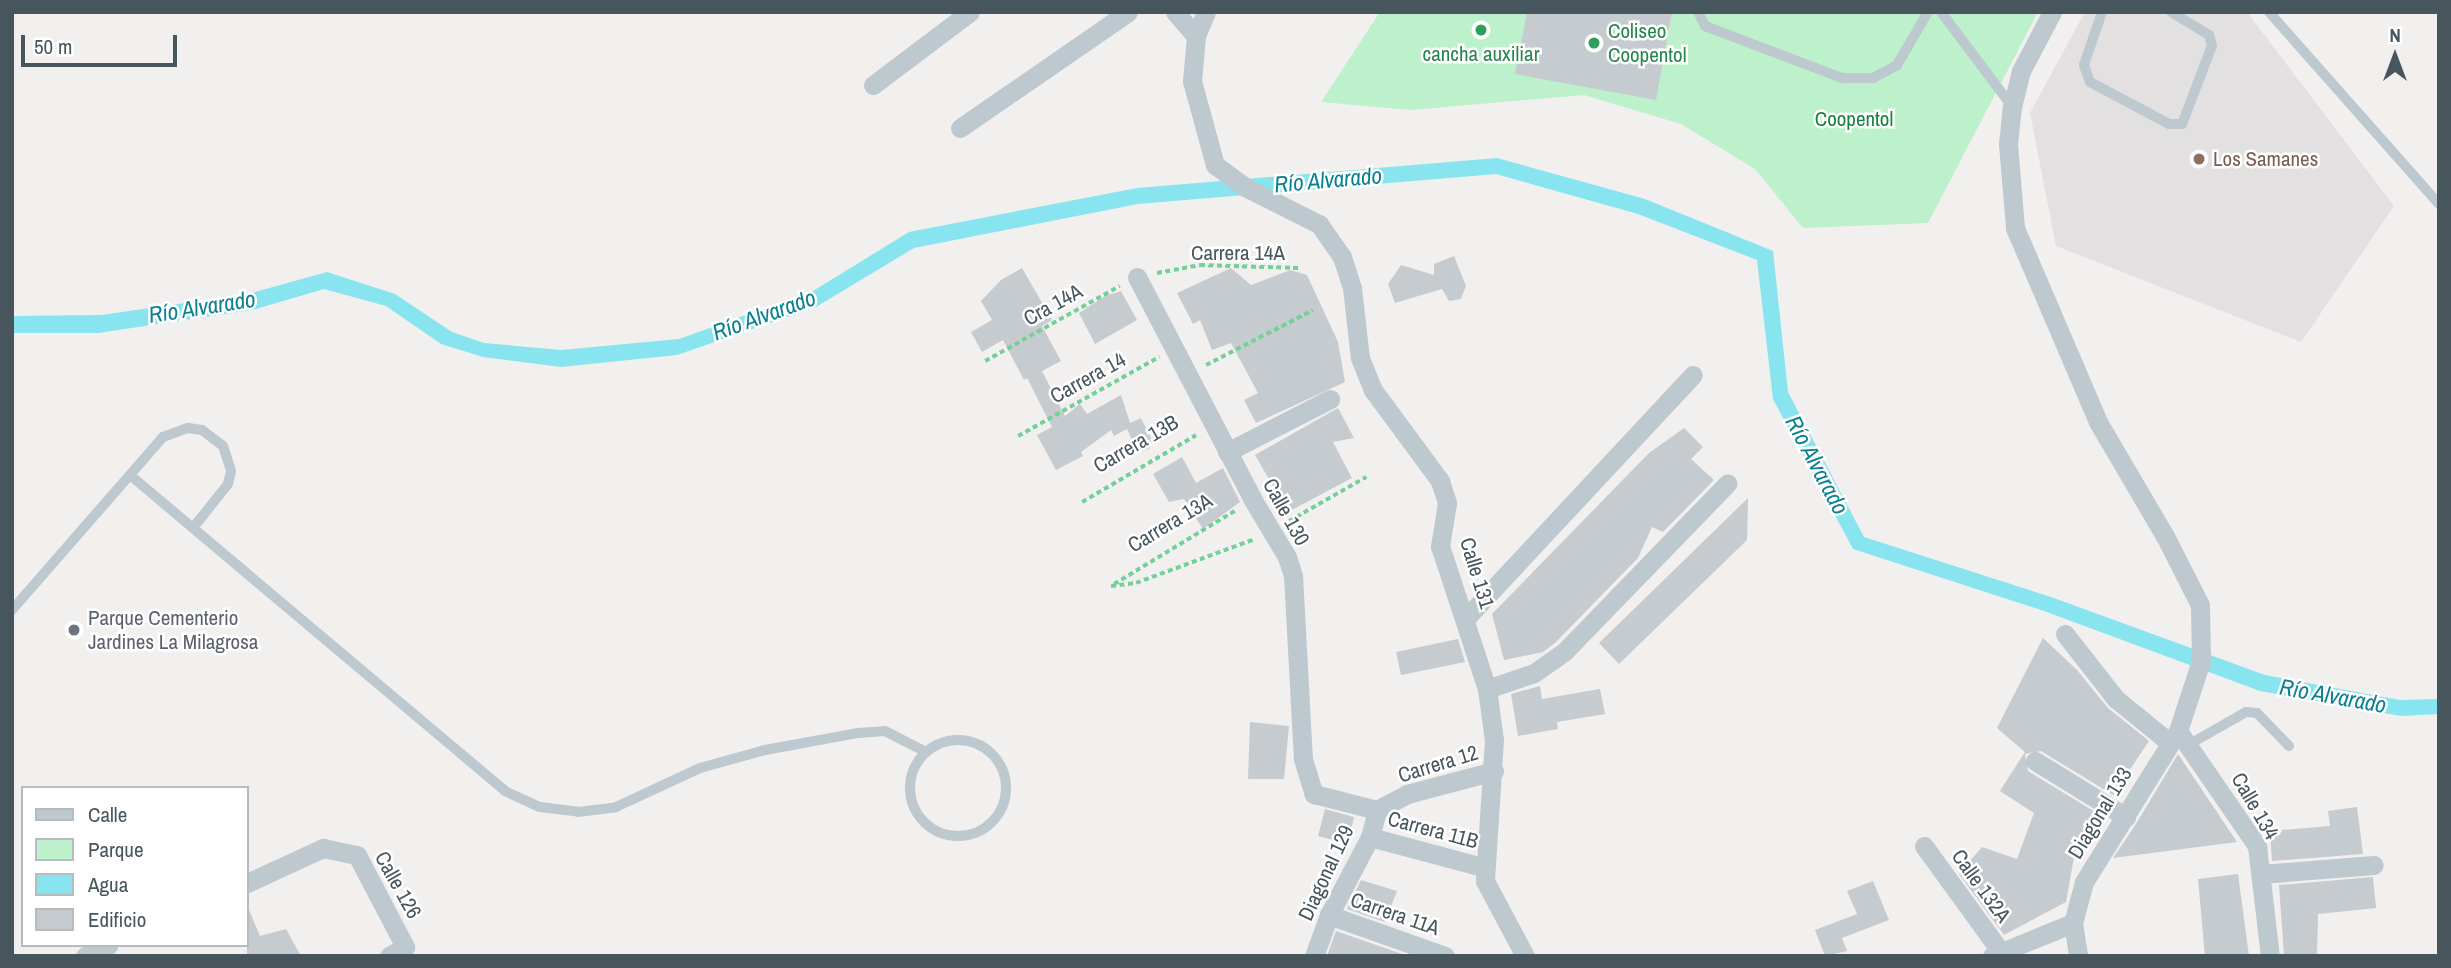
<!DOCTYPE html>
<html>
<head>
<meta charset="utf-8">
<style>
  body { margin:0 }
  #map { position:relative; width:2451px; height:968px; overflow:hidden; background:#f2efef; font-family:"Archivo Narrow",sans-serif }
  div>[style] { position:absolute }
  .education>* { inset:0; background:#e3e0e2 }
  .green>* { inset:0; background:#bcf1cb }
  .water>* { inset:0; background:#88e4ef }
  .building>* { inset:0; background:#c6cbcf }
  .path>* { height:3.5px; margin-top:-1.75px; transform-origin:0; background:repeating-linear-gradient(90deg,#73d099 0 5px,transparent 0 8.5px) }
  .service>* { height:10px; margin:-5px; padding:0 5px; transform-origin:5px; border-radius:5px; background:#bdc8cf }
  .service>.ring { margin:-5px; padding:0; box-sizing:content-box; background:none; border:10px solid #bdc8cf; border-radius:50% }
  .minor>* { height:19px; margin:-9.5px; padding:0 9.5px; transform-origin:9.5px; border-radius:9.5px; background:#bdc8cf }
  .dots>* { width:19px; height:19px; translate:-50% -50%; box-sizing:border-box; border:4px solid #fff; border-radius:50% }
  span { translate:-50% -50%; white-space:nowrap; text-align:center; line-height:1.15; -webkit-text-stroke:5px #fff; paint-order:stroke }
  .leisure-label { font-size:21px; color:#27864d }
  .left { translate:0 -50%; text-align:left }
  .park-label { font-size:21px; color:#148240 }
  .education-label { font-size:21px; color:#785e54 }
  .street-label { font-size:21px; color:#47555d }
  .worship-label { font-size:21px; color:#5b616d }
  .water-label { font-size:23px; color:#0a8190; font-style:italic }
  .frame { position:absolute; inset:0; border:14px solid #47555d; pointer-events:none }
  .legend { position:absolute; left:21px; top:786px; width:228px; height:161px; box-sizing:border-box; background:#fff; border:2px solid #b5bbbe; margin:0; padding:9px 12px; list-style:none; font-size:21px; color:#47555d }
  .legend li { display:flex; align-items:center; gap:14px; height:35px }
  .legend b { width:35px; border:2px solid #b5bbbe }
  .north { position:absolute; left:2360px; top:21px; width:70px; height:70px; -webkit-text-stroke:5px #fff; paint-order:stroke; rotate:0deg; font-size:19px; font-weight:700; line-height:28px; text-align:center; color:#47555d }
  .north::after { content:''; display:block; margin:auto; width:24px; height:32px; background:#47555d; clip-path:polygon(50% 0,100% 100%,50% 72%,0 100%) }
  .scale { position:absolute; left:21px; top:35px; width:156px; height:32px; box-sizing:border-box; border:4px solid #47555d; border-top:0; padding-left:9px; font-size:21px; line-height:24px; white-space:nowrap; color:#47555d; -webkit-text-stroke:5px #fff; paint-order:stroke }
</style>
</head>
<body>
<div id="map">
  <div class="education">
    <i style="clip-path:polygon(2085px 12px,2247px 12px,2394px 206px,2301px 342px,2056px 246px,2030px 113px)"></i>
  </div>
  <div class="green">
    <i style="clip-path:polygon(1380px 12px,2038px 12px,1928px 223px,1803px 228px,1755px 169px,1681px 124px,1584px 95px,1410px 110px,1321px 102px)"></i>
  </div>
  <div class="water">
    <i style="clip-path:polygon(1497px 158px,1645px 199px,1773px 251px,1788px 392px,1864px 537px,2051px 597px,2265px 675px,2400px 700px,2439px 699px,2439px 714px,2401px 716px,2260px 691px,2044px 611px,1853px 549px,1773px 399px,1757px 260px,1638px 214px,1496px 174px,1138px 204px,914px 248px,816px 307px,677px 355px,561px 367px,483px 357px,441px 344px,386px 306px,324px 289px,252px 310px,98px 333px,12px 333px,12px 316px,101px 315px,248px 294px,327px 272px,395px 294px,452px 332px,484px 343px,561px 350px,679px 339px,813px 291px,909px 232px,1137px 188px)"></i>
  </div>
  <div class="building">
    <i style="clip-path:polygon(1527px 12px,1672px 12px,1656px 100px,1515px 74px)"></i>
    <i style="clip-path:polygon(1454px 256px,1466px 286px,1461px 299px,1449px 301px,1442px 289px,1395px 303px,1388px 284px,1401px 265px,1434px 275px,1434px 264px)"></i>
    <i style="clip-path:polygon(1022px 268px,1052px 320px,1042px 326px,1061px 361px,1042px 371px,1065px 416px,1080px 404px,1087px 414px,1121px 395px,1130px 423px,1141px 418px,1152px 440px,1150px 448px,1138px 453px,1127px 429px,1114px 436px,1111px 430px,1081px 452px,1083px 456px,1056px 470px,1037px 435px,1052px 427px,1027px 378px,1024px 380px,1003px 340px,982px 352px,971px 332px,992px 320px,981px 301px,1001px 280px)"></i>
    <i style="clip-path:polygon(1231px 268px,1251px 285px,1290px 270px,1307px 275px,1338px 342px,1345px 382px,1256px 423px,1244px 400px,1258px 393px,1231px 343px,1212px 350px,1200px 320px,1193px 324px,1177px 293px)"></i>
    <i style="clip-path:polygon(1121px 291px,1137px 320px,1095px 344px,1079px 313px,1105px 296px)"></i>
    <i style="clip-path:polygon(1338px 408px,1354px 438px,1333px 442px,1352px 478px,1288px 512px,1255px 455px)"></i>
    <i style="clip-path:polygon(1684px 428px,1703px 447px,1691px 459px,1714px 480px,1663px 532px,1652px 527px,1638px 558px,1555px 643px,1543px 652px,1504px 660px,1492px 614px,1649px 453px)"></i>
    <i style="clip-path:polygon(1182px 457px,1196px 483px,1223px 468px,1240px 502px,1203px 529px,1184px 499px,1169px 502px,1153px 474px)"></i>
    <i style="clip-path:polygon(1748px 498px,1747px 540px,1619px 664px,1599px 643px)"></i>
    <i style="clip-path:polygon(2043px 638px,2077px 670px,2108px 708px,2149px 741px,2113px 795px,2041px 751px,2025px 754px,2028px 771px,2100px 815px,2075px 852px,2066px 902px,2004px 935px,1959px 874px,1982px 847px,2017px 859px,2034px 813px,2000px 791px,2025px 752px,1997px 728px)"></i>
    <i style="clip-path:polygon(1458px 639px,1465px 662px,1401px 675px,1396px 652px)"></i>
    <i style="clip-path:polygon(1540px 686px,1542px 699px,1600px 689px,1605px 714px,1557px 722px,1558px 729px,1518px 736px,1511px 694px)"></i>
    <i style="clip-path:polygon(1250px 722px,1289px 726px,1284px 779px,1248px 779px)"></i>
    <i style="clip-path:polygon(2178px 754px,2237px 842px,2113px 858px,2136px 824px)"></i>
    <i style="clip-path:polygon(2357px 807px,2363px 854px,2272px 861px,2270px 831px,2330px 826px,2328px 811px)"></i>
    <i style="clip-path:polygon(1325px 809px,1354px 817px,1348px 844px,1318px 836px)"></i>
    <i style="clip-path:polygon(2238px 874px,2249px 956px,2205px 956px,2198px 879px)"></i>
    <i style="clip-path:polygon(2373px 877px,2376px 908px,2318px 914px,2317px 956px,2284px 956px,2279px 885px)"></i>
    <i style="clip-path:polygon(1361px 880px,1397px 891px,1385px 922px,1347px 909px)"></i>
    <i style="clip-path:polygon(1873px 881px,1889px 920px,1842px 938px,1847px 951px,1825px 956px,1815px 930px,1857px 914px,1847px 891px)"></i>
    <i style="clip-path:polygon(247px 905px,260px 936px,286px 929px,301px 956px,247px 956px)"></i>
    <i style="clip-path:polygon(1336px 931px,1408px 956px,1327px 956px)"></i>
  </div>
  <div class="path">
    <i style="left:1157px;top:273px;width:44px;rotate:-10.5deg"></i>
    <i style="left:1200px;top:265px;width:99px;rotate:1.7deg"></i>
    <i style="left:985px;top:361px;width:154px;rotate:-29.1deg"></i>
    <i style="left:1206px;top:365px;width:120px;rotate:-27.2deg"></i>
    <i style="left:1018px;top:436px;width:162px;rotate:-29.3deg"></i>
    <i style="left:1082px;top:502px;width:132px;rotate:-30.4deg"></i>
    <i style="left:1289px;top:521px;width:89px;rotate:-29.7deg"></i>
    <i style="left:1114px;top:584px;width:143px;rotate:-31.2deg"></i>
    <i style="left:1111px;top:586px;width:25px;rotate:-7deg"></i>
    <i style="left:1136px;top:583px;width:127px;rotate:-20.3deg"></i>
  </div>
  <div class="service">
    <i style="left:1698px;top:12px;width:16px;rotate:63deg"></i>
    <i style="left:1705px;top:26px;width:147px;rotate:20.8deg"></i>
    <i style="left:1842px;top:78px;width:31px"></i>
    <i style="left:1873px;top:78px;width:27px;rotate:-28deg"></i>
    <i style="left:1897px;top:65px;width:61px;rotate:-59.7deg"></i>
    <i style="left:1941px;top:12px;width:116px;rotate:53deg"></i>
    <i style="left:2102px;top:12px;width:56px;rotate:108.8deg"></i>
    <i style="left:2084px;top:65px;width:18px;rotate:71deg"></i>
    <i style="left:2090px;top:82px;width:89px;rotate:28deg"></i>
    <i style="left:2169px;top:124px;width:13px"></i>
    <i style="left:2182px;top:124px;width:84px;rotate:-69deg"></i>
    <i style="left:2212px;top:46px;width:11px;rotate:-105deg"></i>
    <i style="left:2209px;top:35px;width:44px;rotate:-148.8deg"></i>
    <i style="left:2269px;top:12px;width:256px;rotate:48.5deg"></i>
    <i style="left:130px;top:475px;width:490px;rotate:40.1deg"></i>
    <i style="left:505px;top:791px;width:38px;rotate:25deg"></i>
    <i style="left:540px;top:807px;width:38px;rotate:7deg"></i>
    <i style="left:578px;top:812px;width:38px;rotate:-7deg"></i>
    <i style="left:616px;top:807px;width:93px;rotate:-24.9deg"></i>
    <i style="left:700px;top:768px;width:67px;rotate:-15.5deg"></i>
    <i style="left:765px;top:750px;width:95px;rotate:-10.4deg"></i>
    <i style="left:858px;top:733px;width:27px;rotate:-4deg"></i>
    <i style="left:885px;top:731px;width:46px;rotate:27.1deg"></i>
    <i style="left:12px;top:610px;width:230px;rotate:-48.9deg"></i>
    <i style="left:163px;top:437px;width:27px;rotate:-20deg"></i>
    <i style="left:188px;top:428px;width:14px;rotate:8deg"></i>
    <i style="left:202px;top:430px;width:26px;rotate:37deg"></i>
    <i style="left:223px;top:446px;width:26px;rotate:72deg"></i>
    <i style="left:231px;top:471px;width:13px;rotate:103deg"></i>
    <i style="left:228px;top:484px;width:56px;rotate:128.5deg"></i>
    <i class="ring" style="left:910px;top:740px;width:86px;height:86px"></i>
    <i style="left:2188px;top:745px;width:67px;rotate:-29.6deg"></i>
    <i style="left:2246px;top:712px;width:11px;rotate:5deg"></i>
    <i style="left:2257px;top:713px;width:46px;rotate:45.9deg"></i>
  </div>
  <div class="minor">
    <i style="left:1175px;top:12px;width:32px;rotate:49deg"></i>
    <i style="left:1206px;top:12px;width:26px;rotate:113deg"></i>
    <i style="left:1196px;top:36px;width:45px;rotate:95.1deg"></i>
    <i style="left:1192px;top:81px;width:87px;rotate:74.7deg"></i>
    <i style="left:1215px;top:165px;width:37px;rotate:36deg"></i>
    <i style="left:1245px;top:187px;width:83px;rotate:26.6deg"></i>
    <i style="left:1319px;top:224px;width:40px;rotate:55.1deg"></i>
    <i style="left:1342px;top:257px;width:33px;rotate:72deg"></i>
    <i style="left:1352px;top:288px;width:70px;rotate:83.5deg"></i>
    <i style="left:1360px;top:358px;width:35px;rotate:68deg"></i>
    <i style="left:1373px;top:390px;width:113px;rotate:53.6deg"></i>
    <i style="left:1440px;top:481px;width:23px;rotate:72deg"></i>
    <i style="left:1447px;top:503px;width:44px;rotate:99.2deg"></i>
    <i style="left:1440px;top:546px;width:151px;rotate:71.8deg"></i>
    <i style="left:1487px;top:689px;width:51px;rotate:82.2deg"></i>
    <i style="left:1494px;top:740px;width:141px;rotate:93.7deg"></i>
    <i style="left:1485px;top:881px;width:85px;rotate:61.9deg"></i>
    <i style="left:2052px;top:12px;width:67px;rotate:117.7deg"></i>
    <i style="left:2021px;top:71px;width:36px;rotate:104deg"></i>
    <i style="left:2012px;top:106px;width:38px;rotate:96deg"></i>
    <i style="left:2008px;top:144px;width:84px;rotate:85.2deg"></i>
    <i style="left:2015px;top:228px;width:211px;rotate:66.8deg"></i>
    <i style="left:2098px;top:422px;width:132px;rotate:59.6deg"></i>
    <i style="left:2165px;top:536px;width:77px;rotate:63.1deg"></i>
    <i style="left:2200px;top:605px;width:56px;rotate:89deg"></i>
    <i style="left:2201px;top:661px;width:74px;rotate:108.2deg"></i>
    <i style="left:2178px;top:731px;width:178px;rotate:121.9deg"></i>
    <i style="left:2084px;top:882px;width:42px;rotate:105deg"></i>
    <i style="left:2073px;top:923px;width:33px;rotate:81deg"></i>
    <i style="left:873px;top:85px;width:121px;rotate:-37deg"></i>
    <i style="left:960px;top:128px;width:204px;rotate:-34.6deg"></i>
    <i style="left:1137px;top:277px;width:251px;rotate:62.5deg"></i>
    <i style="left:1253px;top:500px;width:66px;rotate:59.2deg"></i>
    <i style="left:1287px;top:557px;width:19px;rotate:72deg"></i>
    <i style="left:1293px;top:575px;width:184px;rotate:86.9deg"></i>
    <i style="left:1303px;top:759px;width:37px;rotate:73deg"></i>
    <i style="left:1314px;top:794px;width:65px;rotate:14.3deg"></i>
    <i style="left:1377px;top:810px;width:34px;rotate:-28deg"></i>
    <i style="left:1407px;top:794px;width:90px;rotate:-14.8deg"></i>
    <i style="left:1227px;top:452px;width:116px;rotate:-27.2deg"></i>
    <i style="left:1467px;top:617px;width:331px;rotate:-47deg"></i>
    <i style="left:2065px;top:634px;width:83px;rotate:51.9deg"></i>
    <i style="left:2116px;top:699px;width:68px;rotate:39.1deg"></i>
    <i style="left:1487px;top:689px;width:50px;rotate:-18.8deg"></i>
    <i style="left:1534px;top:673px;width:37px;rotate:-35deg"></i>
    <i style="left:1564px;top:652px;width:235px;rotate:-45.9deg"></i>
    <i style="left:2178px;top:731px;width:140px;rotate:55.5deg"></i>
    <i style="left:2257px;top:846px;width:111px;rotate:83.3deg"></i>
    <i style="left:2035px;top:761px;width:107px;rotate:31.6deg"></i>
    <i style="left:1370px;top:837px;width:117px;rotate:14.9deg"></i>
    <i style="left:1924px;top:846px;width:131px;rotate:54deg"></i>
    <i style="left:2261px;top:874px;width:113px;rotate:-4.6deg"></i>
    <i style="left:247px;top:883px;width:84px;rotate:-24.7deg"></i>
    <i style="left:323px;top:848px;width:35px;rotate:12deg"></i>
    <i style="left:357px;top:855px;width:104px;rotate:62.4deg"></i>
    <i style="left:405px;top:947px;width:18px;rotate:151deg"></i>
    <i style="left:1329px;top:915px;width:123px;rotate:19.5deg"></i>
    <i style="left:85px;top:956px;width:26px;rotate:-25deg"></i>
    <i style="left:1314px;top:956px;width:44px;rotate:-69.9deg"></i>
    <i style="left:1329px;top:915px;width:88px;rotate:-62.3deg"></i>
    <i style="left:1370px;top:837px;width:28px;rotate:-75deg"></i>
    <i style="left:1992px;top:956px;width:87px;rotate:-22.2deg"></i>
  </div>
  <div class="dots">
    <i style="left:1481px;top:30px;background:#2e9e5b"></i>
    <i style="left:1594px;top:43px;background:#2e9e5b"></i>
    <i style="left:2199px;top:159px;background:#8d6e63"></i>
    <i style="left:74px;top:630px;background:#6b7280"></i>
  </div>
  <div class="leisure-label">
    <span class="left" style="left:1608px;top:43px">Coliseo<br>Coopentol</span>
    <span style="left:1481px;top:54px">cancha auxiliar</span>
  </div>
  <div class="park-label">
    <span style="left:1854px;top:119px">Coopentol</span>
  </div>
  <div class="education-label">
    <span class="left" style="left:2213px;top:159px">Los Samanes</span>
  </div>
  <div class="street-label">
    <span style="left:1238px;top:253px">Carrera 14A</span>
    <span style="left:1053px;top:305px;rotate:-29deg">Cra 14A</span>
    <span style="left:1088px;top:378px;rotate:-29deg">Carrera 14</span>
    <span style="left:1136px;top:444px;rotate:-30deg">Carrera 13B</span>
    <span style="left:1286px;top:512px;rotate:61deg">Calle 130</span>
    <span style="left:1170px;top:523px;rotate:-31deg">Carrera 13A</span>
    <span style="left:1477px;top:573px;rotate:73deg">Calle 131</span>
    <span style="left:1438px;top:764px;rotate:-17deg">Carrera 12</span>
    <span style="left:2255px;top:806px;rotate:60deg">Calle 134</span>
    <span style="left:2100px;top:813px;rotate:-59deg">Diagonal 133</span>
    <span style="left:1433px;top:830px;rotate:15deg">Carrera 11B</span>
    <span style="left:1326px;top:873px;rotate:-65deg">Diagonal 129</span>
    <span style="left:398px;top:885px;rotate:61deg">Calle 126</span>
    <span style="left:1981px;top:886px;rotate:54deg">Calle 132A</span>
    <span style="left:1395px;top:914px;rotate:19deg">Carrera 11A</span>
  </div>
  <div class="worship-label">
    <span class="left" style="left:88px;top:630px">Parque Cementerio<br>Jardines La Milagrosa</span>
  </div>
  <div class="water-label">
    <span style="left:1328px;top:180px;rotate:-5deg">Río Alvarado</span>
    <span style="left:202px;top:307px;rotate:-9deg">Río Alvarado</span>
    <span style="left:764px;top:315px;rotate:-20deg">Río Alvarado</span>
    <span style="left:1817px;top:465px;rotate:62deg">Río Alvarado</span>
    <span style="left:2333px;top:696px;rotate:10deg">Río Alvarado</span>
  </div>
  <div class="frame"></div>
  <ul class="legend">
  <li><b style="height:9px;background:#bdc8cf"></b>Calle</li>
  <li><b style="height:19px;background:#bcf1cb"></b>Parque</li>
  <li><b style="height:19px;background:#88e4ef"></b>Agua</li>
  <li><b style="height:19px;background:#c6cbcf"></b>Edificio</li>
  </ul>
  <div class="north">N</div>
  <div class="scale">50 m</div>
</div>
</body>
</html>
